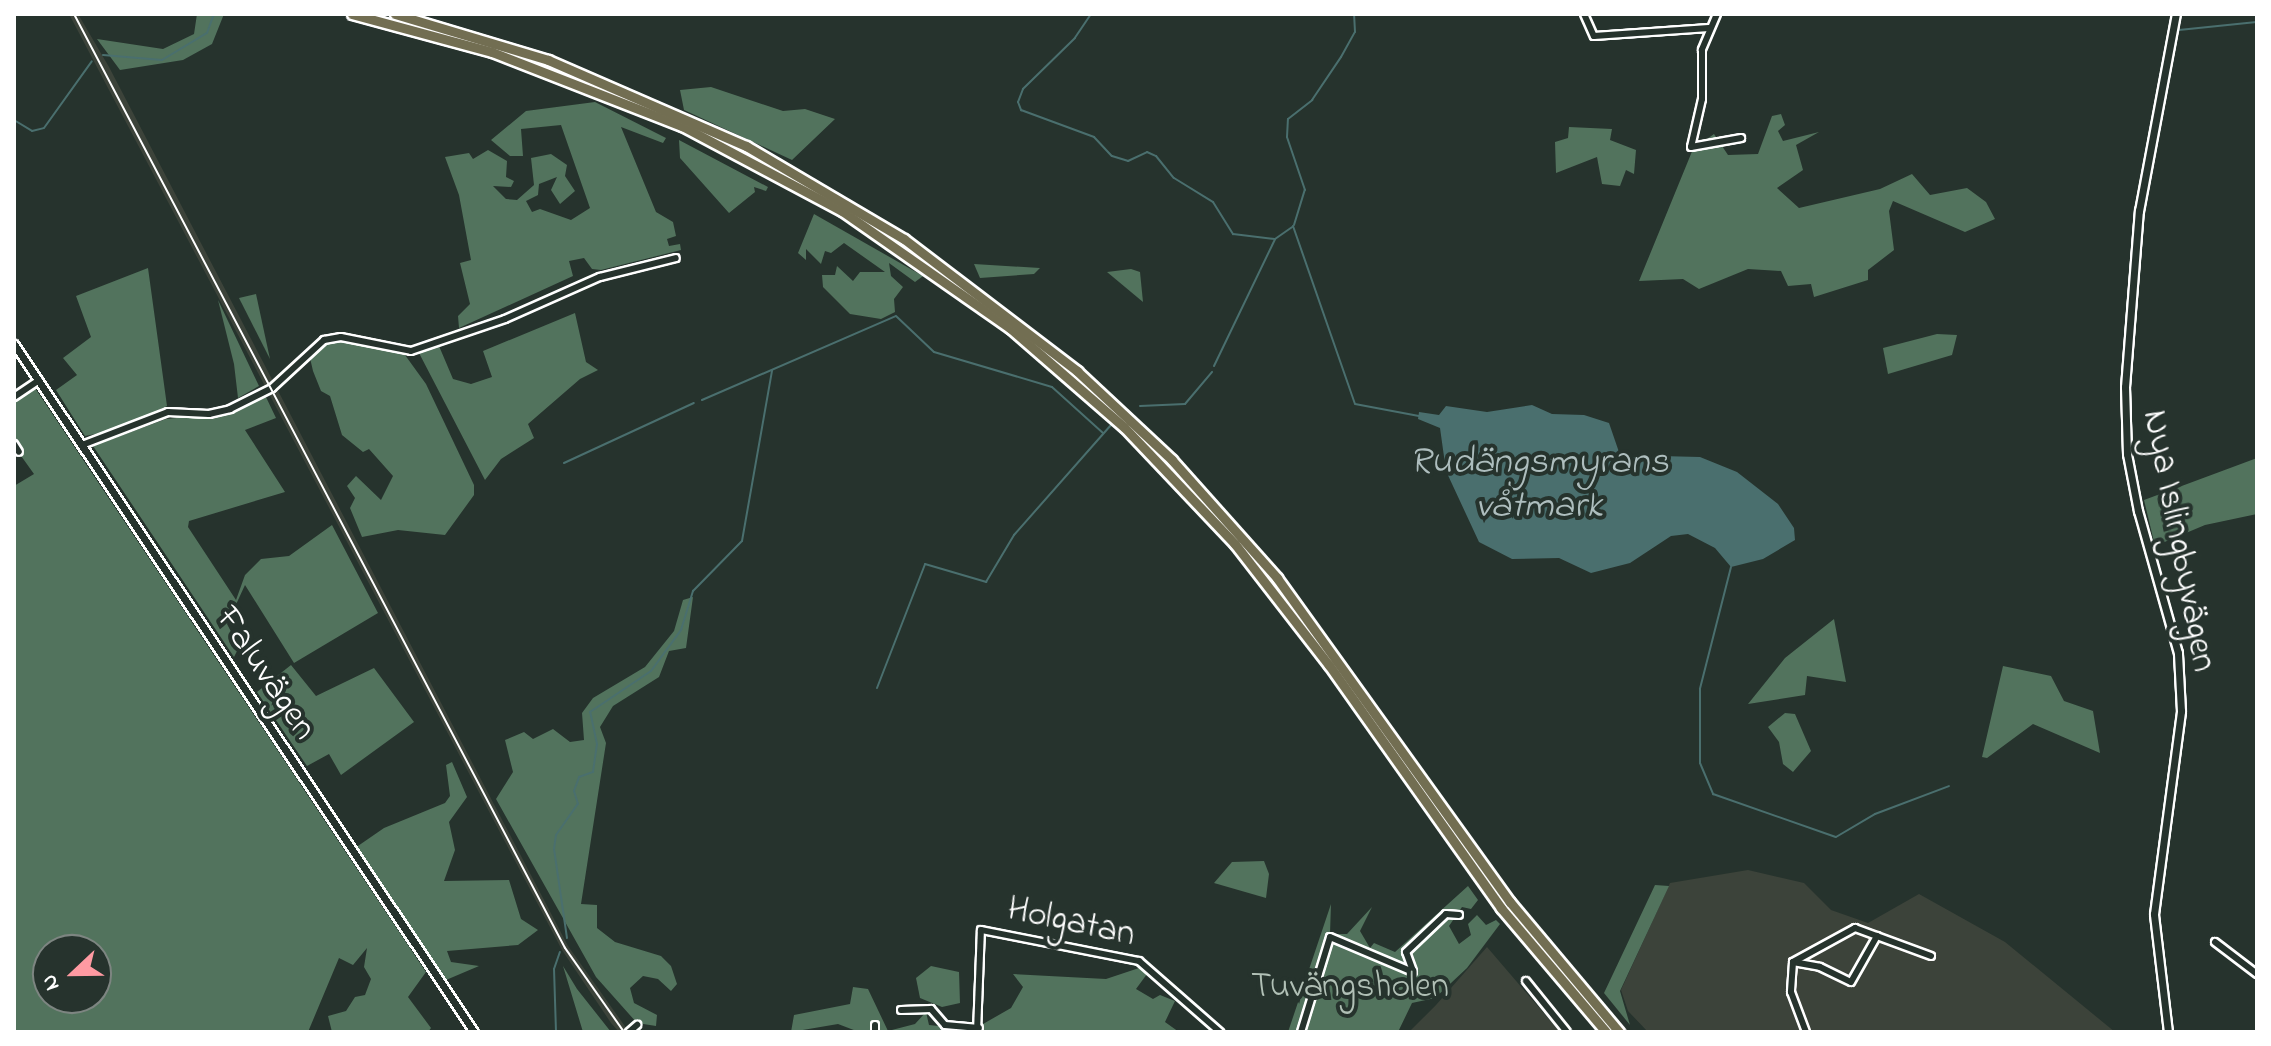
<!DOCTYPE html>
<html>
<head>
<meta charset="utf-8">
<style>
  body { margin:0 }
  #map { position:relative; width:2271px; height:1046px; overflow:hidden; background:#26332d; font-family:"Indie Flower",sans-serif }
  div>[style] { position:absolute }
  .built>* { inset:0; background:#3c433a }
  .green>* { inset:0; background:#52735d }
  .water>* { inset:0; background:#4a6f6e }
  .stream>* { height:2px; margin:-1px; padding:0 1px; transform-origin:1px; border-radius:1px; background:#4a6f6e }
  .roads { filter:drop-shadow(2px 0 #fff) drop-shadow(-2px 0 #fff) drop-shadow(0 2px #fff) drop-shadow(0 -2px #fff) }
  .minor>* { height:6px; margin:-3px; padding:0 3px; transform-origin:3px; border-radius:3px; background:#26332d }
  .tertiary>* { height:7px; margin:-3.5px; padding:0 3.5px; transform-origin:3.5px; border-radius:3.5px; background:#26332d }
  .trunk>* { height:9px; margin:-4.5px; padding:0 4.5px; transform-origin:4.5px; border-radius:4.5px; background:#726e52 }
  .rail>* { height:2px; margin:-1px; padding:0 1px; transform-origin:1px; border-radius:1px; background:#fff }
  span { translate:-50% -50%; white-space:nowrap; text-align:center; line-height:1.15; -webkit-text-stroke:8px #26332d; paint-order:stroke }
  .street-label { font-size:36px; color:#fff }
  .park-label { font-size:36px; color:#b1c0b6 }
  .water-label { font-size:38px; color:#aebebe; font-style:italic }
  .frame { position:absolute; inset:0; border:16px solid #fff; pointer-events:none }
  .north { position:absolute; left:32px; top:934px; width:80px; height:80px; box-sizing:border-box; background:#26332d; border:2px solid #7d8581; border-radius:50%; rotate:248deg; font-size:22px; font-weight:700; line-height:32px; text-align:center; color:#fff }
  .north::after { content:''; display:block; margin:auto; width:28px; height:36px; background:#ff9aa2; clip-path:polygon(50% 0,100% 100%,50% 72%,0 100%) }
</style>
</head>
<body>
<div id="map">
  <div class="built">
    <i style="clip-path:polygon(69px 14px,78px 14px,109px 67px,568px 946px,629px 1032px,619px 1032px,611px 1023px,562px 950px)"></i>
    <i style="clip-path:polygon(1748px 870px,1804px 883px,1831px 910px,1868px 923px,1919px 894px,2005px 942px,2115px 1032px,1648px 1032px,1628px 1011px,1621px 990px,1670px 883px)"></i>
    <i style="clip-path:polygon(1487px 947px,1560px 1032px,1409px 1032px,1436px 1005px)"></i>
  </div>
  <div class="green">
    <i style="clip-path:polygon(197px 14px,224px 14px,212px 44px,183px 60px,120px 70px,97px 39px,163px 49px,194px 34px)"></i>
    <i style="clip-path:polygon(711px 87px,783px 111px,805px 109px,835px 119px,792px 160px,684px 110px,680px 90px)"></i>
    <i style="clip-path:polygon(595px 102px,666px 138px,663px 143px,621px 127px,656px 212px,673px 222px,676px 236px,667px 239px,669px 246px,680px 244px,681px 250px,601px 270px,592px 269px,584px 258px,569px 261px,573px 276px,459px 328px,458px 316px,470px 304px,460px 263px,471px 260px,459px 195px,445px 157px,469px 153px,473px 159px,488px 150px,507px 161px,506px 177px,514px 181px,511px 187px,493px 186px,506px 199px,517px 200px,534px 185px,531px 158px,551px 154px,567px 165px,565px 176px,575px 191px,560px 204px,551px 190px,557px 177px,539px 184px,538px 195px,526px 201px,532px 212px,540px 209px,571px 220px,590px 208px,561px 125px,521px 129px,523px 156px,510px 156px,491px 140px,526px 111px)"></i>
    <i style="clip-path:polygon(1781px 114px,1785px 125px,1778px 131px,1783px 141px,1819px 132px,1796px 145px,1803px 170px,1777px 188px,1799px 208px,1880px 189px,1912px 174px,1930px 195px,1967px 188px,1986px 202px,1995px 219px,1965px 232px,1893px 201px,1889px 211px,1894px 250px,1868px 270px,1868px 280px,1814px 297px,1811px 284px,1788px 286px,1781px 271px,1748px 269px,1699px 289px,1683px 279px,1639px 281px,1693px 149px,1714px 134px,1728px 155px,1758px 154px,1772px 116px)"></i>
    <i style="clip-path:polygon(1569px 127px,1612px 129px,1610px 140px,1636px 150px,1634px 174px,1626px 170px,1620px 186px,1602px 184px,1597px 157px,1556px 173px,1555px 142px,1568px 138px)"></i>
    <i style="clip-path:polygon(679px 140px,768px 187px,766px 191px,754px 187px,755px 192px,729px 213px,680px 158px)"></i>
    <i style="clip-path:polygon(814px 214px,923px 276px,915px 282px,889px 263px,891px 276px,903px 287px,894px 299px,895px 312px,881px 319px,850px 314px,823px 287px,822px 275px,835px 275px,837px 266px,853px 281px,860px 272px,885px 272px,844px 243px,831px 253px,825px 251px,821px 264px,806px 249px,806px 260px,798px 253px)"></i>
    <i style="clip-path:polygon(974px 264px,1040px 268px,1034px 274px,980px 278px)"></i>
    <i style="clip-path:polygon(148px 268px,167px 406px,121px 429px,85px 436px,56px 390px,77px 375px,63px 358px,91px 337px,76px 296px)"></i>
    <i style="clip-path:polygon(1131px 269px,1140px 272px,1143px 302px,1107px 272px)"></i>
    <i style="clip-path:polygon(256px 294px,270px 359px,239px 298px)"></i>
    <i style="clip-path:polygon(218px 300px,259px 386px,238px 398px,234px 364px)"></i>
    <i style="clip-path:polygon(575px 313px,586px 362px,598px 370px,580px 379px,528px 424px,534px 438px,501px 459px,485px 480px,419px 353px,439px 346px,453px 379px,471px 384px,492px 377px,483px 351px)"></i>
    <i style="clip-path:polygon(1937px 334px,1957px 335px,1952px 355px,1888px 374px,1883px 348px)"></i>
    <i style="clip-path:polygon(340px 341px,405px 355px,426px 384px,474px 485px,474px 495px,445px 535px,398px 530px,362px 537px,350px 508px,355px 498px,347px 486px,356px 476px,381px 500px,393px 476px,369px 449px,363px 452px,342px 435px,330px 396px,321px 391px,313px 371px,310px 358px,324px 345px)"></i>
    <i style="clip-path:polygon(evenodd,33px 385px,426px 972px,408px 997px,431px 1028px,428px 1032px,332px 1032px,328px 1016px,346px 1011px,355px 997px,365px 995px,371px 979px,364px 967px,367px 948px,353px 965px,339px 958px,308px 1032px,14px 1032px,14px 486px,34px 474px,14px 446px,14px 401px,33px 385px,48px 950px,96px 950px,96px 998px,48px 998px,48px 950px)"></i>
    <i style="clip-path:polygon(265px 395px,276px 418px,245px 430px,285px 492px,189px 521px,188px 527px,236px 600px,245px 575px,261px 559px,289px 556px,332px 525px,378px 613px,294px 663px,245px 585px,227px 624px,239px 647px,234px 657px,93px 446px,166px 419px,230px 413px)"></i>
    <i style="clip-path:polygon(2257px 458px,2257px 514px,2205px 525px,2155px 546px,2144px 500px)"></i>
    <i style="clip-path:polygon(693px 597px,686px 648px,669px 651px,659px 677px,613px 706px,600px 727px,606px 743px,581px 904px,597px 905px,597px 928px,615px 942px,661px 956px,671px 966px,677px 984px,671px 991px,658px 979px,643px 976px,630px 988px,634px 1003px,657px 1015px,656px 1026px,637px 1023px,596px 977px,496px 799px,513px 772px,505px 740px,524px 732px,533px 739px,553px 729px,570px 742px,584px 740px,582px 713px,593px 698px,645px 667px,674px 631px,683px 600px)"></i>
    <i style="clip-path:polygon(1834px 619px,1846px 682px,1807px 676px,1805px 695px,1748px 704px,1785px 658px)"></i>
    <i style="clip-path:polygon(291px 665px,316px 696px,374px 668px,414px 722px,341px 775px,329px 754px,307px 766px,257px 692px)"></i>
    <i style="clip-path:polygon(2003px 666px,2051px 676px,2064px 701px,2093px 711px,2100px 753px,2033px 724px,1987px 758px,1982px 757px)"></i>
    <i style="clip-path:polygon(1785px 713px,1795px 714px,1811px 751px,1793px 772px,1783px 764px,1779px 742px,1768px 727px)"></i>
    <i style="clip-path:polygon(452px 762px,467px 797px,449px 822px,455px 850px,444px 881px,509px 880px,521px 919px,538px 930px,518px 945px,447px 951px,451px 962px,479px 966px,446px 980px,355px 848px,384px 828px,445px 803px,450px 796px,446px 765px)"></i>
    <i style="clip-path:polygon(1264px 861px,1269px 874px,1266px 898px,1214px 883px,1232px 862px)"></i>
    <i style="clip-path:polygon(1655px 885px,1669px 886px,1620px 991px,1630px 1025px,1604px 993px)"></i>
    <i style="clip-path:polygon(1468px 886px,1478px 900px,1471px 909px,1462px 907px,1449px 926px,1459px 944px,1471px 935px,1468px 924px,1477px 915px,1486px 925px,1496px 920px,1500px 924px,1467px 968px,1435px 998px,1412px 1003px,1398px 1032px,1288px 1032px,1331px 904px,1330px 934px,1347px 934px,1372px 907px,1360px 931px,1370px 948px,1374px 943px,1395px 952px)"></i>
    <i style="clip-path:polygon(563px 966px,577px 989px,611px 1032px,583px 1032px)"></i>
    <i style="clip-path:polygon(931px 966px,959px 972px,960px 1003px,942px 1007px,920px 998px,916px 978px)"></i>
    <i style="clip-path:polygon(1139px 968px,1147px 974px,1136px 989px,1153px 999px,1160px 995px,1175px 1001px,1165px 1022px,1179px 1032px,979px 1032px,983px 1024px,1011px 1008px,1023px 987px,1013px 974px,1106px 979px)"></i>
    <i style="clip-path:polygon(853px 987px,868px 989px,888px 1031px,915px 1024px,926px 1012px,929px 1025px,976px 1030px,859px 1032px,838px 1024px,791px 1032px,794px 1015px,850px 1004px)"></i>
  </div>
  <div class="water">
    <i style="clip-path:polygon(1532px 405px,1552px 414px,1584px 415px,1609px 423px,1620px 455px,1700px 457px,1737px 472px,1778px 504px,1794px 528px,1795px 540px,1763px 559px,1731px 567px,1715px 548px,1688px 534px,1671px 536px,1630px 563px,1591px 573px,1559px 558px,1512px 559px,1479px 542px,1446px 471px,1440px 428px,1418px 419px,1419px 412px,1439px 415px,1446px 406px,1487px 412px)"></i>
  </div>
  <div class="stream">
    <i style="left:1091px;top:14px;width:29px;rotate:124deg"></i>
    <i style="left:1075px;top:38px;width:73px;rotate:135.6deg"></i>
    <i style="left:1023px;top:89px;width:14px;rotate:111deg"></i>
    <i style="left:1018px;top:102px;width:9px;rotate:69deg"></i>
    <i style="left:1021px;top:110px;width:78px;rotate:20.3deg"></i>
    <i style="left:1094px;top:137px;width:26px;rotate:47deg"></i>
    <i style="left:1112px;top:156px;width:17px;rotate:17deg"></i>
    <i style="left:1128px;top:161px;width:21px;rotate:-25deg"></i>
    <i style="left:1147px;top:152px;width:10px;rotate:24deg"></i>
    <i style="left:1156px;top:156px;width:28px;rotate:51deg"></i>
    <i style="left:1174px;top:178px;width:46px;rotate:31.6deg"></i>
    <i style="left:1213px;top:202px;width:38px;rotate:58deg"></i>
    <i style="left:1233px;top:234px;width:42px;rotate:6.8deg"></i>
    <i style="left:2179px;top:30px;width:78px;rotate:-5.9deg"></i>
    <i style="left:103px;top:55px;width:59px;rotate:4.8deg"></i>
    <i style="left:162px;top:60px;width:52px;rotate:-31deg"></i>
    <i style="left:207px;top:33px;width:20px;rotate:-70deg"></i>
    <i style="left:14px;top:120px;width:21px;rotate:31deg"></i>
    <i style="left:32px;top:131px;width:12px;rotate:-14deg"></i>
    <i style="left:44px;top:128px;width:82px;rotate:-54.4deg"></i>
    <i style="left:1294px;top:225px;width:37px;rotate:-73deg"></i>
    <i style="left:1305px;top:190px;width:56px;rotate:-108.8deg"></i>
    <i style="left:1287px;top:137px;width:18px;rotate:-87deg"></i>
    <i style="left:1288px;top:119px;width:31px;rotate:-38deg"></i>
    <i style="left:1312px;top:100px;width:52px;rotate:-56deg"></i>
    <i style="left:1341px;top:57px;width:29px;rotate:-61deg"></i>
    <i style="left:1355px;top:32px;width:18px;rotate:-93deg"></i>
    <i style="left:1293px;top:226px;width:188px;rotate:70.8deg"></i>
    <i style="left:1355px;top:404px;width:65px;rotate:10.6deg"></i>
    <i style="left:1214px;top:366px;width:141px;rotate:-64.3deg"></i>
    <i style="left:1275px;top:239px;width:21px;rotate:-35deg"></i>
    <i style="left:702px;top:400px;width:211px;rotate:-23.4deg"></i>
    <i style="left:896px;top:316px;width:52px;rotate:43.5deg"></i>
    <i style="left:934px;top:352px;width:123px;rotate:16.5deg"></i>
    <i style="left:1052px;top:387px;width:69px;rotate:42deg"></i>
    <i style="left:1140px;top:406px;width:45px;rotate:-2.5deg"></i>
    <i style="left:1185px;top:404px;width:42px;rotate:-49.8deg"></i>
    <i style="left:564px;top:463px;width:143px;rotate:-24.8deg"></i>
    <i style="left:1731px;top:567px;width:126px;rotate:104.3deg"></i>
    <i style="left:1700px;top:689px;width:74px;rotate:90deg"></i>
    <i style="left:1700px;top:763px;width:34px;rotate:67deg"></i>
    <i style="left:1713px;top:794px;width:130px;rotate:19.3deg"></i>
    <i style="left:1836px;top:837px;width:45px;rotate:-30.5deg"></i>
    <i style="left:1875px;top:814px;width:79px;rotate:-20.7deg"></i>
    <i style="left:877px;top:688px;width:133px;rotate:-68.8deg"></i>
    <i style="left:925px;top:564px;width:64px;rotate:16.4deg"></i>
    <i style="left:986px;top:582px;width:55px;rotate:-59.2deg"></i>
    <i style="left:1014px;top:535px;width:147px;rotate:-48.6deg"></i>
    <i style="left:567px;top:938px;width:90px;rotate:-98.3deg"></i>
    <i style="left:554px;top:849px;width:14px;rotate:-82deg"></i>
    <i style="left:556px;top:835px;width:38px;rotate:-55deg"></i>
    <i style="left:578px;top:804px;width:14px;rotate:-107deg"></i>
    <i style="left:574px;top:791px;width:15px;rotate:-70deg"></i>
    <i style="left:579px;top:777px;width:15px;rotate:-20deg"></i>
    <i style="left:593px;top:772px;width:28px;rotate:-82deg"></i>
    <i style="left:597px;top:744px;width:33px;rotate:-102deg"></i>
    <i style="left:590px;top:712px;width:73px;rotate:-33.9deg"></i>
    <i style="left:651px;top:671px;width:51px;rotate:-53.8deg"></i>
    <i style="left:681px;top:630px;width:41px;rotate:-72.9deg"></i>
    <i style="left:693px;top:591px;width:70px;rotate:-45.6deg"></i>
    <i style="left:742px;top:541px;width:173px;rotate:-80deg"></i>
    <i style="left:556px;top:1032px;width:63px;rotate:-91.8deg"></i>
    <i style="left:554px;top:969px;width:18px;rotate:-71deg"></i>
  </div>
  <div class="roads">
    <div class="minor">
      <i style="left:1584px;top:14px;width:24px;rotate:66deg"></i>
      <i style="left:1594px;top:36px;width:115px;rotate:-4deg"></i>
      <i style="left:1717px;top:14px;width:39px;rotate:113deg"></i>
      <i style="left:1702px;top:50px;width:49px;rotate:90deg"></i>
      <i style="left:1702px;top:99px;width:49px;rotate:102.9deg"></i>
      <i style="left:1691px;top:147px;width:51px;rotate:-10.2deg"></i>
      <i style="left:14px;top:397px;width:30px;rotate:-34deg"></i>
      <i style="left:14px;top:444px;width:9px;rotate:58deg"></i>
      <i style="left:82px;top:445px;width:92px;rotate:-21deg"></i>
      <i style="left:168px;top:412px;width:41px;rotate:2.8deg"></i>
      <i style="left:209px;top:414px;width:22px;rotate:-13deg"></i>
      <i style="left:230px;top:409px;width:47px;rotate:-26.6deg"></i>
      <i style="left:272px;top:388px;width:71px;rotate:-42.7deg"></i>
      <i style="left:324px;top:340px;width:17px;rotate:-10deg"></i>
      <i style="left:341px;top:337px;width:71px;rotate:11.3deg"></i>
      <i style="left:411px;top:351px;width:99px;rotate:-18.8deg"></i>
      <i style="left:505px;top:319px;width:104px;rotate:-23.9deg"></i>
      <i style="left:600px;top:277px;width:78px;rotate:-14deg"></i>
      <i style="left:2215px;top:942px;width:53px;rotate:37.3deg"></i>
      <i style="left:1793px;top:962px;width:71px;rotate:-28.7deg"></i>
      <i style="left:1855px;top:928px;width:81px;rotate:20.2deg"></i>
      <i style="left:1793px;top:962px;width:27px;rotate:10deg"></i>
      <i style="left:1820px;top:967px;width:34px;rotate:26deg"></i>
      <i style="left:1851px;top:982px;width:53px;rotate:-60.5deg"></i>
      <i style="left:1793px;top:962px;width:30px;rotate:94deg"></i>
      <i style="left:1791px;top:992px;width:43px;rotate:69.4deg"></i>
      <i style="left:1413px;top:971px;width:20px;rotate:-110deg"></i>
      <i style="left:1406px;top:952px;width:55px;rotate:-43.5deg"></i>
      <i style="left:1446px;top:914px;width:13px;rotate:4deg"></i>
      <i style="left:1526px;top:981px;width:65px;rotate:51.2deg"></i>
      <i style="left:901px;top:1010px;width:30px;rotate:-2deg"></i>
      <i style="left:931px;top:1009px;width:21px;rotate:49deg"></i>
      <i style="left:945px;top:1025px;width:34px;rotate:5deg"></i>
      <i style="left:875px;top:1025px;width:7px;rotate:90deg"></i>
      <i style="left:629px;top:1032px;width:11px;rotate:-41deg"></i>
      <i style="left:977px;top:1032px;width:102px;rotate:-87.8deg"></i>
      <i style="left:981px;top:930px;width:161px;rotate:11.1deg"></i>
      <i style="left:1139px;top:961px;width:108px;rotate:41.2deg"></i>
      <i style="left:1301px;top:1032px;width:99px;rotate:-73deg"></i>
      <i style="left:1330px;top:937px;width:90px;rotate:22.9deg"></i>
    </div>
    <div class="tertiary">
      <i style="left:14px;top:344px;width:828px;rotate:56.23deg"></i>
      <i style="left:2168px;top:1032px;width:119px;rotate:-96.8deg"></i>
      <i style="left:2154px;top:914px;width:205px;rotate:-82.4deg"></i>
      <i style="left:2181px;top:711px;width:58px;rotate:-93deg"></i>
      <i style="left:2178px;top:653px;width:148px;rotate:-105.7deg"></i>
      <i style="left:2138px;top:511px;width:58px;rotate:-100.9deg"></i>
      <i style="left:2127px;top:454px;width:67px;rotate:-91.7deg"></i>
      <i style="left:2125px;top:387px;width:177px;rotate:-85.5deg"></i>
      <i style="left:2139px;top:211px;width:200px;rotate:-79.4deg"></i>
    </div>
    <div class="trunk">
      <i style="left:352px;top:14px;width:145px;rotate:15.2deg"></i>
      <i style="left:492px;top:52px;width:204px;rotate:21.3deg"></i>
      <i style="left:682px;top:126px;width:181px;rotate:28deg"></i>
      <i style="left:842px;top:211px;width:205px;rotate:34.9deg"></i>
      <i style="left:1010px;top:328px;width:151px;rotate:41deg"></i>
      <i style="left:1124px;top:427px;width:161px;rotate:46.5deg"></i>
      <i style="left:1235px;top:544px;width:153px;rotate:52.2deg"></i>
      <i style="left:1329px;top:665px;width:298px;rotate:54.7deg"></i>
      <i style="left:1501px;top:908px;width:162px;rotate:49.7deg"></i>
      <i style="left:395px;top:14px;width:160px;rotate:16.7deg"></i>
      <i style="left:548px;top:60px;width:216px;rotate:23.5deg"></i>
      <i style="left:746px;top:146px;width:183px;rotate:30.5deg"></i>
      <i style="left:904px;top:239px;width:218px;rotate:37.3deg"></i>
      <i style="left:1077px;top:371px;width:130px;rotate:43.1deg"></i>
      <i style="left:1172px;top:460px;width:158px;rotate:48.3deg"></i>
      <i style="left:1277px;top:578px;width:399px;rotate:54.3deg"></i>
      <i style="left:1510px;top:902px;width:170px;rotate:50deg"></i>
    </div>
  </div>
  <div class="rail">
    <i style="left:74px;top:14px;width:1055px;rotate:62.27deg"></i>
    <i style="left:565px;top:948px;width:103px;rotate:54.9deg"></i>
  </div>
  <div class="street-label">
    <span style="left:2178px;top:541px;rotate:79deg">Nya Islingbyvägen</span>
    <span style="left:265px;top:674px;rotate:56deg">Faluvägen</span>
    <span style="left:1071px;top:923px;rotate:12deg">Holgatan</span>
  </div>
  <div class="park-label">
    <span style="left:1350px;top:988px">Tuvängsholen</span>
  </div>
  <div class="water-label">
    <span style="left:1539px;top:486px">Rudängsmyrans<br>våtmark</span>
  </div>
  <div class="frame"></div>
  <div class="north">N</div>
</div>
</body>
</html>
